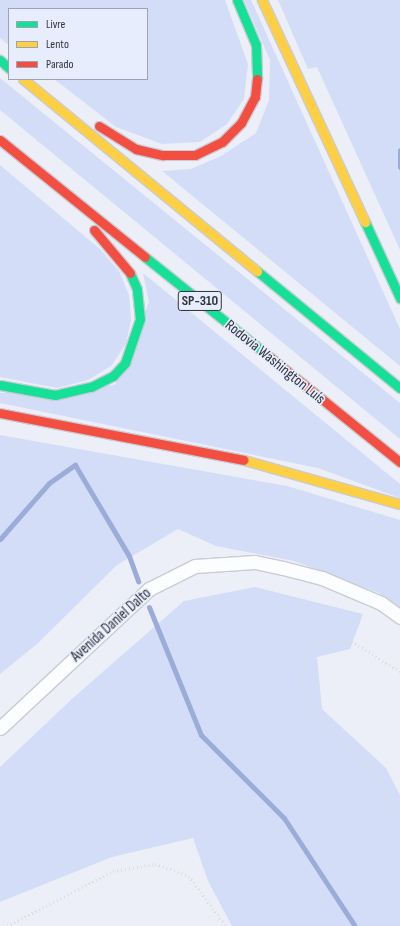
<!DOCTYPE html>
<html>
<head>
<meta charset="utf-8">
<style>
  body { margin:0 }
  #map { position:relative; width:400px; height:926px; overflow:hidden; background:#eceff7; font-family:"Sofia Sans Condensed",sans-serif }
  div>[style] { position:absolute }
  .green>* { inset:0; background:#d3ddf7 }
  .stream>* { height:5px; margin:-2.5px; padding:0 2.5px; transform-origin:2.5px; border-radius:2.5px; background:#9cacd8 }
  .path>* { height:2.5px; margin-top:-1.25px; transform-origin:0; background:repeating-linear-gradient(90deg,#dcdddf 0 1px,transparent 0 4px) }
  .roads { filter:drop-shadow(1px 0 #c9ccd3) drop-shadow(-1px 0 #c9ccd3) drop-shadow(0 1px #c9ccd3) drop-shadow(0 -1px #c9ccd3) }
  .street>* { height:13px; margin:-6.5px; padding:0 6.5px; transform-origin:6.5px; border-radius:6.5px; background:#fcfdfe }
  .fast>* { height:9px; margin:-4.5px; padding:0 4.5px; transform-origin:4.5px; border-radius:4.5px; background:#16e098 }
  .slow>* { height:9px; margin:-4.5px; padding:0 4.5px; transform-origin:4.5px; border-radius:4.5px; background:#ffcf43 }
  .jam>* { height:9px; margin:-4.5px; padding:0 4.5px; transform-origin:4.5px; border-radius:4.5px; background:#f24e42 }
  span { translate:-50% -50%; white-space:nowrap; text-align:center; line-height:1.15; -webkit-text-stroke:3.5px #e7edfc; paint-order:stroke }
  .shield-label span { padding:1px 3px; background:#e7edfc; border:1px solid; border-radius:3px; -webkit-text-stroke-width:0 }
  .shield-label { font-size:14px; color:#30333a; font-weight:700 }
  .street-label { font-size:15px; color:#30333a }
  .legend { position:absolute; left:8px; top:8px; width:140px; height:72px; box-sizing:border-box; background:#e7edfc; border:1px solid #9ea3ae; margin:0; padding:5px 7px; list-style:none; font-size:12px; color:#30333a }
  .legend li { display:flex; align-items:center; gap:8px; height:20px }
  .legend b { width:20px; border:1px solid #9ea3ae }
</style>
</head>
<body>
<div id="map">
  <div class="green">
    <i style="clip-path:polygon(0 0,225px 0,248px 64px,244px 99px,227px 124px,200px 142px,162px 144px,116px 127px,54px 79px,147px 79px,147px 9px,9px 9px,9px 45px,0 38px)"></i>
    <i style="clip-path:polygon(244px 0,251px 0,400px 329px,400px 366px,162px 171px,191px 169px,221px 156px,256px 133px,269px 100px,270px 60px)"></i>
    <i style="clip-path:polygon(278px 0,400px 0,400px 250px,317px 67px,308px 69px)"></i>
    <i style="clip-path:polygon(0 78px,400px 403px,400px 439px,0 110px)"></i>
    <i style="clip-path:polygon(0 165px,100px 249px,119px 271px,129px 295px,131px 320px,126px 344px,111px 366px,88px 380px,57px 388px,0 377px)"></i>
    <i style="clip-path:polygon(143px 273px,400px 484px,400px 498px,318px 468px,0 403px,0 393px,115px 385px,149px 302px)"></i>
    <i style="clip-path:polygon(0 435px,287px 486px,400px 520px,400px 608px,379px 593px,294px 561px,216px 546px,178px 529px,117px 565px,37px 644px,0 674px)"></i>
    <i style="clip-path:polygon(255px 587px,363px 614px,350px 649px,317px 657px,322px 709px,386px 768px,400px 795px,400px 926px,232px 926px,208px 881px,193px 838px,112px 857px,0 902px,0 767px,74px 697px,184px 601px)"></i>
  </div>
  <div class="stream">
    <i style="left:400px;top:150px;width:17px;rotate:90deg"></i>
    <i style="left:0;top:539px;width:74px;rotate:-48.8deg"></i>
    <i style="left:49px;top:483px;width:32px;rotate:-35deg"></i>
    <i style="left:75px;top:465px;width:106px;rotate:59.3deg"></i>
    <i style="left:129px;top:556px;width:27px;rotate:70deg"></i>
    <i style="left:149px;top:607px;width:138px;rotate:67.9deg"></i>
    <i style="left:201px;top:735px;width:117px;rotate:45deg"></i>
    <i style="left:284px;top:818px;width:129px;rotate:56.7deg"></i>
  </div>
  <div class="path">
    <i style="left:400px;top:672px;width:57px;rotate:-148deg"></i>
    <i style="left:352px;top:642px;width:33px;rotate:-178deg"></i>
    <i style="left:319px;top:641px;width:21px;rotate:129deg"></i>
    <i style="left:306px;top:657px;width:33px;rotate:97deg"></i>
    <i style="left:302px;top:690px;width:26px;rotate:58deg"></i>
    <i style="left:316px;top:712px;width:92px;rotate:46.8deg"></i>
    <i style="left:379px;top:779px;width:48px;rotate:64deg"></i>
    <i style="left:7px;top:926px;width:119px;rotate:-27.4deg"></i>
    <i style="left:113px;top:871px;width:43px;rotate:-9.5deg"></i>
    <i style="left:155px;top:864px;width:36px;rotate:19deg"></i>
    <i style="left:189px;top:876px;width:62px;rotate:53.5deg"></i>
  </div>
  <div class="roads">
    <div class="street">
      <i style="left:0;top:728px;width:204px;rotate:-43deg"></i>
      <i style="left:149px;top:589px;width:51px;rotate:-26.6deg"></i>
      <i style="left:195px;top:566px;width:60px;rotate:-3.8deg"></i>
      <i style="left:255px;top:562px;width:29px;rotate:12deg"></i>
      <i style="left:283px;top:568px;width:40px;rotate:14.4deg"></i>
      <i style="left:322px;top:578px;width:64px;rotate:23deg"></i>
      <i style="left:381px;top:603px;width:24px;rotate:36deg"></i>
    </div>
    <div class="fast">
      <i style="left:237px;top:0;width:49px;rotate:67.1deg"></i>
      <i style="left:256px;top:45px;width:34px;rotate:88deg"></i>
      <i style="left:0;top:60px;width:12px;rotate:42deg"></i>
      <i style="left:365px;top:222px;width:84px;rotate:65.3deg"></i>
      <i style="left:145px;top:257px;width:161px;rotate:38.7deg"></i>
      <i style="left:257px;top:271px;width:185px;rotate:39.3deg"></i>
      <i style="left:0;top:385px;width:56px;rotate:10.3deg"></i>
      <i style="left:55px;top:395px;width:37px;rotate:-13deg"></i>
      <i style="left:91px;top:387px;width:25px;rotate:-27deg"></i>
      <i style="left:113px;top:376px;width:18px;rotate:-47deg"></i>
      <i style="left:125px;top:363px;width:46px;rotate:-71.2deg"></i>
      <i style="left:140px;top:319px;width:30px;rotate:-96deg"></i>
      <i style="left:137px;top:289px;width:17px;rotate:-114deg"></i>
    </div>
    <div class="slow">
      <i style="left:262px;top:0;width:245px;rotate:65.1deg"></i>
      <i style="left:23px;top:79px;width:303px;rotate:39.4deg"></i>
      <i style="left:244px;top:460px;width:162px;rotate:15.8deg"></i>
    </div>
    <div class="jam">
      <i style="left:99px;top:126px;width:44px;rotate:31.9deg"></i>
      <i style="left:136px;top:149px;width:28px;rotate:13deg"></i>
      <i style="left:163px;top:155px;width:32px"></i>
      <i style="left:195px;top:155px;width:30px;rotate:-26deg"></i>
      <i style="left:222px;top:142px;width:27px;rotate:-45deg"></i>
      <i style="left:241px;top:123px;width:30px;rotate:-62deg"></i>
      <i style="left:255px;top:97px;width:18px;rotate:-84deg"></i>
      <i style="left:0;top:140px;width:186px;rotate:38.9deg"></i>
      <i style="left:94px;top:230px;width:56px;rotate:50.1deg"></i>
      <i style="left:271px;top:358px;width:166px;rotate:38.9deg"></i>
      <i style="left:0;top:413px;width:248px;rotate:10.9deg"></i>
    </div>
  </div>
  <div class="shield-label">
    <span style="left:200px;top:301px">SP-310</span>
  </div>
  <div class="street-label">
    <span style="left:275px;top:362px;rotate:39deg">Rodovia Washington Luís</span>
    <span style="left:111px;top:625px;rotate:-42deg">Avenida Daniel Dalto</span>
  </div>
  <ul class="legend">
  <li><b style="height:5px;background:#16e098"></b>Livre</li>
  <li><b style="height:5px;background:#ffcf43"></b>Lento</li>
  <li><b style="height:5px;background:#f24e42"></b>Parado</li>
  </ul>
</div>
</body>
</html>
